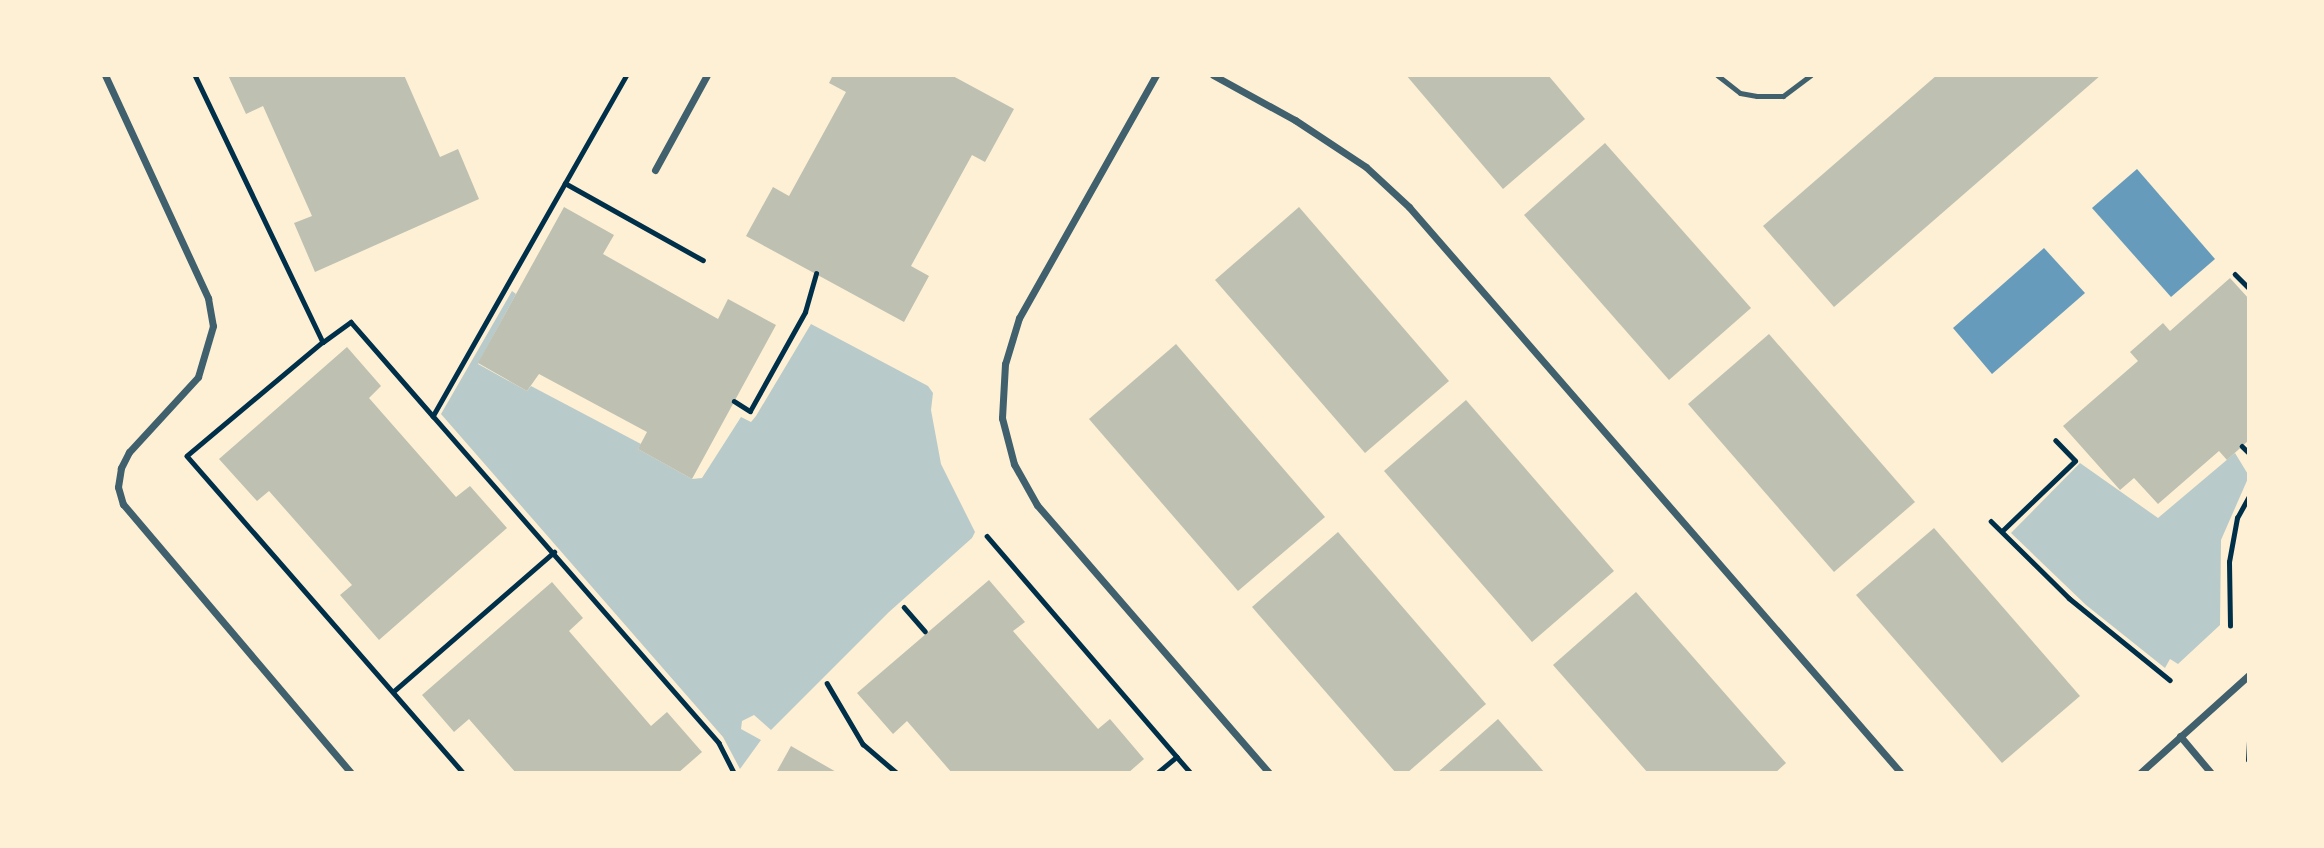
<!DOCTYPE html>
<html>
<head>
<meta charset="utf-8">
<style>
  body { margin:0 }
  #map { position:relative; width:2324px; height:848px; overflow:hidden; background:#fdf0d5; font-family:Signika,sans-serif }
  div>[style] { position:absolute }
  .green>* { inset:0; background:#b9caca }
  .water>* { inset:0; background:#669bbc }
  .building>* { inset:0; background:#bec0b2 }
  .path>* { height:4.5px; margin:-2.25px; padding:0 2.25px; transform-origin:2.25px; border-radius:2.25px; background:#003049 }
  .service>* { height:5px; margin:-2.5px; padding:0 2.5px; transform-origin:2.5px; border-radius:2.5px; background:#3f606c }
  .minor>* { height:7px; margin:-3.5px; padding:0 3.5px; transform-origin:3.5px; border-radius:3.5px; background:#3f606c }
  span { translate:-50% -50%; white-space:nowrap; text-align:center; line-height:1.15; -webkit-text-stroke:6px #fdf0d5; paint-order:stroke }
  .frame { position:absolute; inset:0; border:77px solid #fdf0d5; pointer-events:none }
</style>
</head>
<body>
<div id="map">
  <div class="green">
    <i style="clip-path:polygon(512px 291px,516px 294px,478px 364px,527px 391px,531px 386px,641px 444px,638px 449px,692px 479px,702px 478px,741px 417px,751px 422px,756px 416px,811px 324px,928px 386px,933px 393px,931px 410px,941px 464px,975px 532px,972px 538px,889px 612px,771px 730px,754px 715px,742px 721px,741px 729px,761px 740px,740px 769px,723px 737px,441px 414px)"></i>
    <i style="clip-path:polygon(2235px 453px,2249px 476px,2221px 540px,2220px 625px,2178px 664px,2170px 659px,2165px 668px,2086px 605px,2011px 533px,2080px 463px,2158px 518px)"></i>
  </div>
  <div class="water">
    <i style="clip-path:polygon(2137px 169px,2215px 259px,2171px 297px,2092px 208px)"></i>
    <i style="clip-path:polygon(2044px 248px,2085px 293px,1992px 374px,1953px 328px)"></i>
  </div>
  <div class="building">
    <i style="clip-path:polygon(228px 75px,404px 75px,440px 157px,458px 149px,479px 199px,315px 272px,294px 223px,312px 216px,263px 106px,246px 114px)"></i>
    <i style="clip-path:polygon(833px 75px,951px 75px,1014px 109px,985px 162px,972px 155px,911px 266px,929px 276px,904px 322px,746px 236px,773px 187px,789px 196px,846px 92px,829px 83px)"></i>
    <i style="clip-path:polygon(1406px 75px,1548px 75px,1585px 119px,1503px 189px)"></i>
    <i style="clip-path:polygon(1937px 75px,2101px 75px,1834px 307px,1763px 226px)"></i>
    <i style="clip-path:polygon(1605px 143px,1751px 308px,1669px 380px,1524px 215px)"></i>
    <i style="clip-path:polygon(564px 207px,614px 235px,603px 254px,718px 319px,728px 299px,776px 325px,692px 479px,638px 449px,647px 432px,539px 374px,527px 391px,478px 363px)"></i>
    <i style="clip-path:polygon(1299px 207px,1449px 381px,1365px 453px,1215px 280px)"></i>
    <i style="clip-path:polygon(2230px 278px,2249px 299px,2249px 440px,2227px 460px,2219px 451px,2158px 504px,2134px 478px,2120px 490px,2063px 426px,2138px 361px,2130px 352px,2163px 323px,2170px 331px)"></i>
    <i style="clip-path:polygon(1769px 334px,1915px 502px,1834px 572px,1688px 404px)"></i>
    <i style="clip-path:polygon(1176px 344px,1325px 517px,1238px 591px,1089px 419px)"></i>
    <i style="clip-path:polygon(347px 347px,381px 386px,369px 398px,456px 497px,470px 486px,507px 528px,379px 640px,340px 595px,352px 585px,269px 491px,257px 501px,219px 459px)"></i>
    <i style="clip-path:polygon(1466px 400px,1614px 571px,1532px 642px,1384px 471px)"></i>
    <i style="clip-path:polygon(1934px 528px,2080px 696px,2002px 763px,1856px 595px)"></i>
    <i style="clip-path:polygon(1338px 532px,1486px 704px,1407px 773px,1396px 773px,1252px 607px)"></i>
    <i style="clip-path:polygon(989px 580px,1025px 622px,1013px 631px,1098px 729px,1110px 719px,1144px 759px,1128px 773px,952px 773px,907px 721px,893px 734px,857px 693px)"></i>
    <i style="clip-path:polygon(552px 582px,583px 618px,569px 631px,651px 726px,667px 712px,702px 752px,678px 773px,516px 773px,469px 719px,454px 732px,422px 695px)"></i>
    <i style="clip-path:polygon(1636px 592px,1786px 763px,1775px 773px,1648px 773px,1553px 665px)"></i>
    <i style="clip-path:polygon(1498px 719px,1545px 773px,1437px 773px)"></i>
    <i style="clip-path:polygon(791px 746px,838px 773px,776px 773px)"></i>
  </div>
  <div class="path">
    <i style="left:195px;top:75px;width:296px;rotate:64.4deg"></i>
    <i style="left:323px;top:342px;width:177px;rotate:140deg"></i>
    <i style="left:187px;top:456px;width:421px;rotate:48.9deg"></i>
    <i style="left:627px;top:75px;width:392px;rotate:119.6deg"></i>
    <i style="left:433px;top:416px;width:434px;rotate:48.8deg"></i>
    <i style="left:719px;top:743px;width:34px;rotate:63deg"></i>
    <i style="left:565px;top:183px;width:158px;rotate:29.2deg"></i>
    <i style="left:2235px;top:274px;width:20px;rotate:45deg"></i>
    <i style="left:323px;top:342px;width:34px;rotate:-36deg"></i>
    <i style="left:351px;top:322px;width:125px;rotate:48.9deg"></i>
    <i style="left:734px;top:401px;width:19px;rotate:32deg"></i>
    <i style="left:750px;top:411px;width:113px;rotate:-60.9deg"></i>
    <i style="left:805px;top:312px;width:40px;rotate:-74deg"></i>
    <i style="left:2242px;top:446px;width:10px;rotate:45deg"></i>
    <i style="left:1991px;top:521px;width:110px;rotate:44.6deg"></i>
    <i style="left:2069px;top:598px;width:130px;rotate:39.1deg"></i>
    <i style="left:2002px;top:531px;width:101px;rotate:-43.8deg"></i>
    <i style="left:2075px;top:461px;width:28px;rotate:-134deg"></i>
    <i style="left:987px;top:536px;width:291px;rotate:49.3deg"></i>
    <i style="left:1177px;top:757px;width:25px;rotate:140deg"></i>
    <i style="left:904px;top:607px;width:32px;rotate:49deg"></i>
    <i style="left:2230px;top:626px;width:64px;rotate:-90.9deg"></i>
    <i style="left:2229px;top:562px;width:45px;rotate:-79.7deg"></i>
    <i style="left:2237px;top:518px;width:25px;rotate:-61deg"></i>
    <i style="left:827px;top:683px;width:71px;rotate:59.5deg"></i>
    <i style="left:863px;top:744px;width:45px;rotate:40.5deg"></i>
    <i style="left:394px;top:691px;width:212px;rotate:-41deg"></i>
    <i style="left:1177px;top:757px;width:21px;rotate:49deg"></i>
    <i style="left:2248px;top:760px;width:21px;rotate:-87deg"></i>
  </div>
  <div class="service">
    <i style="left:1717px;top:75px;width:29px;rotate:38deg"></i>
    <i style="left:1740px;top:93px;width:17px;rotate:10deg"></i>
    <i style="left:1757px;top:96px;width:26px"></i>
    <i style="left:1783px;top:96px;width:35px;rotate:-37deg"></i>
  </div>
  <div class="minor">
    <i style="left:105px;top:75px;width:246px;rotate:65.2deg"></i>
    <i style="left:208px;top:298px;width:28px;rotate:80deg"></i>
    <i style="left:213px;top:326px;width:53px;rotate:106.4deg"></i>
    <i style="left:198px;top:377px;width:102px;rotate:132.6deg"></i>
    <i style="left:129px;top:452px;width:18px;rotate:117deg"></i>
    <i style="left:121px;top:468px;width:19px;rotate:99deg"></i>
    <i style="left:118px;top:487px;width:18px;rotate:74deg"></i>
    <i style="left:123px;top:504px;width:353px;rotate:49.7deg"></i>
    <i style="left:1156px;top:75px;width:279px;rotate:119.4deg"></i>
    <i style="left:1019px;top:318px;width:48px;rotate:106.9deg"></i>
    <i style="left:1005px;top:364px;width:54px;rotate:93.2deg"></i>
    <i style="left:1002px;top:418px;width:48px;rotate:75.4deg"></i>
    <i style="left:1014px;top:464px;width:47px;rotate:60.7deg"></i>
    <i style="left:1037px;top:505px;width:354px;rotate:49.1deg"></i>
    <i style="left:1213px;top:75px;width:94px;rotate:28.8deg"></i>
    <i style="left:1295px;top:120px;width:85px;rotate:33.5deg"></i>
    <i style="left:1366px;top:167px;width:59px;rotate:42.9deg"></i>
    <i style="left:1409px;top:207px;width:750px;rotate:49deg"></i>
    <i style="left:655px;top:170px;width:108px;rotate:-61.3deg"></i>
    <i style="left:2180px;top:736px;width:48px;rotate:50deg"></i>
    <i style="left:2140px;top:773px;width:147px;rotate:-42deg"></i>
  </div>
  <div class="frame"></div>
</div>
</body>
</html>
